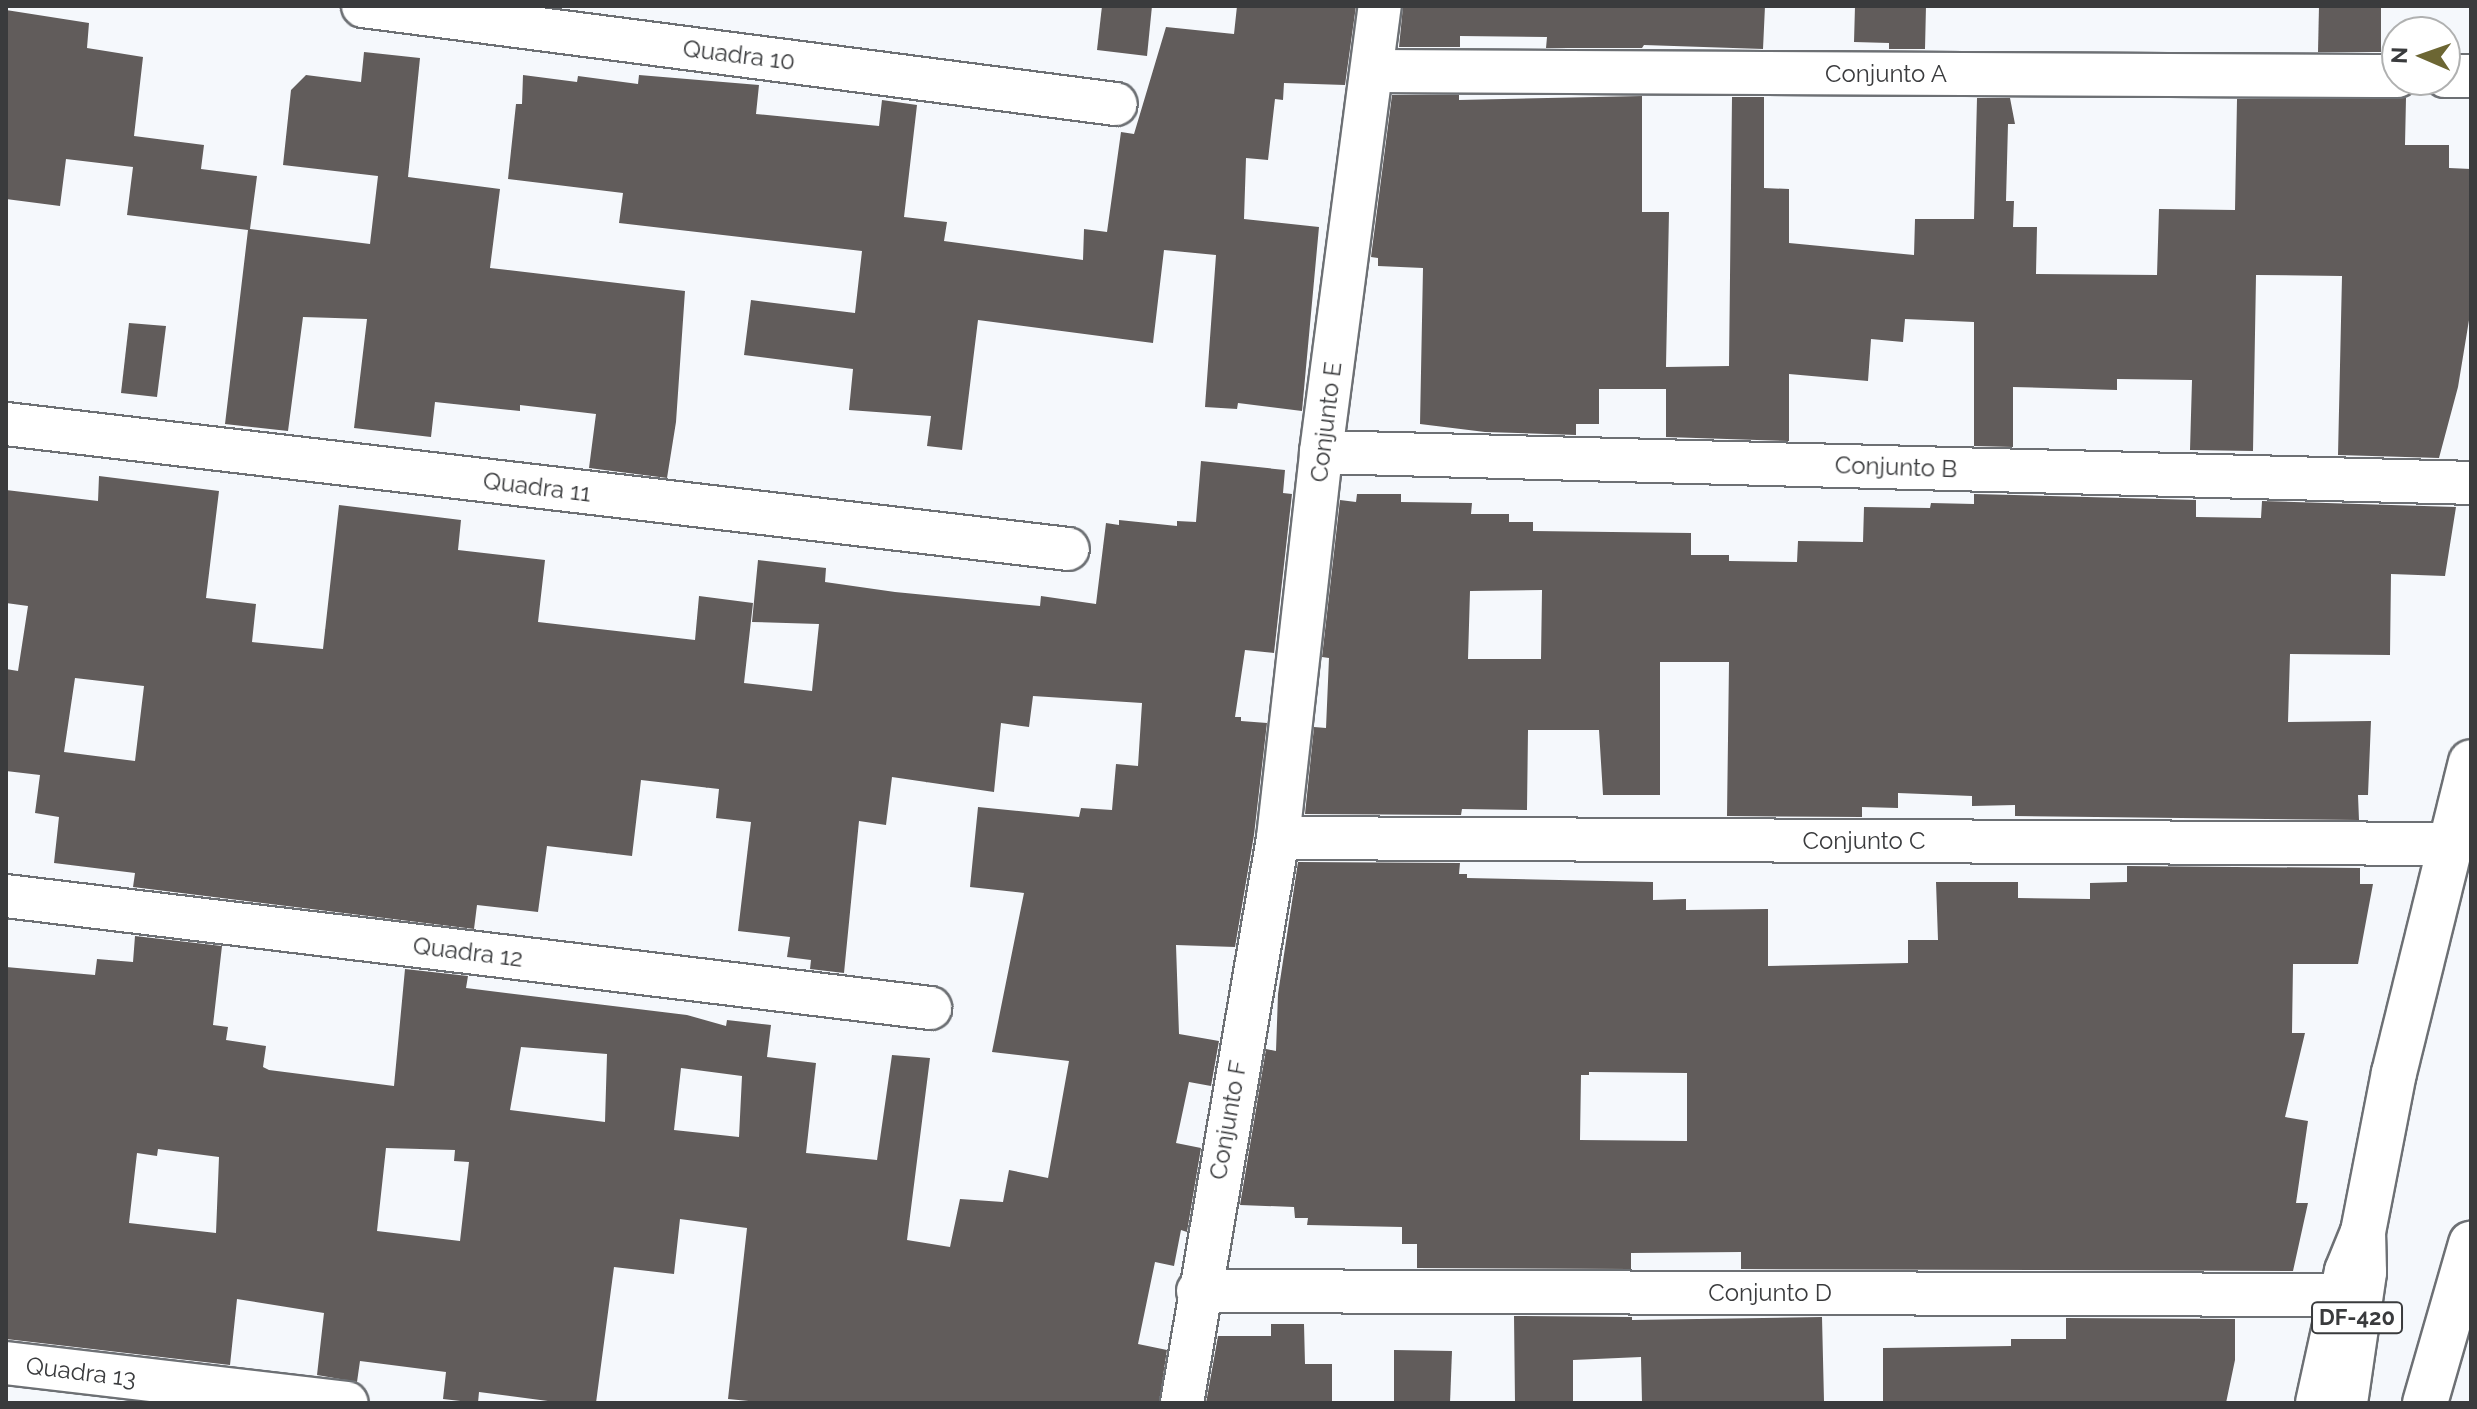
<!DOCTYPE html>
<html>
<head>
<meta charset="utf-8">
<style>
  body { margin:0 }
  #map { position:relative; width:2477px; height:1409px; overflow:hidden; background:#f5f8fc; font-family:Raleway,sans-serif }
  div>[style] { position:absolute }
  .building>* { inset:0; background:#615c5b }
  .roads { filter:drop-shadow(2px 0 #6d7074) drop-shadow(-2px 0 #6d7074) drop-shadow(0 2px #6d7074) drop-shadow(0 -2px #6d7074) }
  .street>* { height:42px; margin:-21px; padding:0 21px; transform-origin:21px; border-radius:21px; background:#fff }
  .secondary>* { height:44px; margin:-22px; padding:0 22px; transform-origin:22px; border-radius:22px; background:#fff }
  .primary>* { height:44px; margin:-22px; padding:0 22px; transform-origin:22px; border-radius:22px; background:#fff }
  span { translate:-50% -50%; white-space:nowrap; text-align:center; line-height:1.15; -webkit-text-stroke:8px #fff; paint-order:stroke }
  .shield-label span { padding:2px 6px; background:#fff; border:2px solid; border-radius:6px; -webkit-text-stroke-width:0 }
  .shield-label { font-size:22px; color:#3a3b3d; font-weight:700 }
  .street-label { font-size:24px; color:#3a3b3d }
  .frame { position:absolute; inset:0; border:8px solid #3a3b3d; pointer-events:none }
  .north { position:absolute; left:2381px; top:16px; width:80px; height:80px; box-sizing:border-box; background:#fff; border:2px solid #b0b1b1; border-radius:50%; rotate:272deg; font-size:22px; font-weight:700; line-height:32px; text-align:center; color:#3a3b3d }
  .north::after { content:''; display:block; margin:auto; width:28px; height:36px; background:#6c6633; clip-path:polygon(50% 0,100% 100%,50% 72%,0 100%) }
</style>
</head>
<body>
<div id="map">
  <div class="building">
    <i style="clip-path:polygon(1102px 6px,1152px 6px,1147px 56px,1097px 50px)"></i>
    <i style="clip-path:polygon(1237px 6px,1356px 6px,1345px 85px,1284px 83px,1283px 100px,1275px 99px,1268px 160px,1246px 158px,1244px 219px,1319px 227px,1302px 411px,1238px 403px,1237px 409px,1205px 407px,1216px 255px,1164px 250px,1153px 343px,978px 320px,962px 450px,927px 446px,931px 416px,849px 410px,853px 369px,744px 355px,751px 300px,855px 313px,862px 251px,619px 223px,623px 193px,508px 179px,516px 104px,522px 104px,523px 75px,577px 82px,578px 76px,638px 84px,639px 75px,759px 85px,756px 114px,879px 126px,882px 100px,917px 105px,904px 217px,947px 222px,944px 241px,1083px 260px,1084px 229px,1107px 232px,1121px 132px,1134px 134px,1166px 27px,1234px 34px)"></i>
    <i style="clip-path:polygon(1403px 6px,1765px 6px,1763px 49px,1644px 45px,1642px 48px,1546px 48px,1547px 37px,1460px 36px,1460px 47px,1399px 47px)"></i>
    <i style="clip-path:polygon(1855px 6px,1926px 6px,1925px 49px,1889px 49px,1889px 43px,1854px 42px)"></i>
    <i style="clip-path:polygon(2319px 6px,2381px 6px,2381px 52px,2318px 52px)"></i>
    <i style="clip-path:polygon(6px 10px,89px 23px,87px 48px,143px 57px,134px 136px,204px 145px,201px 169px,257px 176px,250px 229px,370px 244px,378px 176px,283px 165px,291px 90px,306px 75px,361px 82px,364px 52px,420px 58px,408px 177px,500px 189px,490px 268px,685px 291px,676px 422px,667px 478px,589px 468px,596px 414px,520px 405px,520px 411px,435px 402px,431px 437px,354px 428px,367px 319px,303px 317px,288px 431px,225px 424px,248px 230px,127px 215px,133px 167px,66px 159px,60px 206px,6px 199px)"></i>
    <i style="clip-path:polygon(1392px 95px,1459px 95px,1459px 100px,1642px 96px,1642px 212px,1669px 212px,1666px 367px,1729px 366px,1732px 97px,1764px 97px,1764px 188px,1789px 189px,1789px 243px,1914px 255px,1915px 219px,1974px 219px,1977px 98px,2010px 98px,2015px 124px,2008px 124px,2006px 201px,2014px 201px,2013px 227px,2037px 227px,2036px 274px,2157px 275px,2159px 209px,2235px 210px,2237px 99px,2406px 98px,2405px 145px,2449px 145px,2449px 168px,2471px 169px,2471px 308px,2458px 387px,2439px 458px,2338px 455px,2342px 276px,2256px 275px,2253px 451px,2190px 450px,2192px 380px,2117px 379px,2117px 390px,2013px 387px,2013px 447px,1974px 446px,1974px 322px,1905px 319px,1903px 342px,1871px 339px,1868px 381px,1789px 374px,1789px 441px,1666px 437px,1666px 389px,1599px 389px,1599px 424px,1576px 424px,1576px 435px,1485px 432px,1420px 424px,1423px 268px,1378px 266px,1378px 258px,1371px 257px)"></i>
    <i style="clip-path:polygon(129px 323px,166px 326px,157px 397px,121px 393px)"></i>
    <i style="clip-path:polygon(evenodd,1201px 461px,1285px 470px,1283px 493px,1292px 494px,1274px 653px,1245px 650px,1235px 717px,1241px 717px,1241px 721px,1267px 723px,1254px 835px,1235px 947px,1176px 945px,1179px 1034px,1219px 1041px,1211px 1086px,1189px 1082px,1176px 1143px,1201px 1148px,1187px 1232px,1181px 1230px,1174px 1266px,1155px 1262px,1138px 1344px,1167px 1350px,1159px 1403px,768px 1403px,728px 1399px,747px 1228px,680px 1219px,674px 1274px,614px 1267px,596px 1403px,563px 1403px,479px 1392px,478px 1403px,443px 1399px,446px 1372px,360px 1361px,357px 1382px,317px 1375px,324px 1313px,237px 1299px,230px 1365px,6px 1339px,6px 967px,95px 975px,97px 959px,133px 962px,135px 936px,222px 946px,213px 1025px,228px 1027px,226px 1040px,266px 1046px,263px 1067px,269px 1070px,394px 1086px,405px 969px,468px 976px,466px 988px,687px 1015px,726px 1026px,727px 1020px,771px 1025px,767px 1057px,816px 1063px,806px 1153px,877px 1160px,892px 1055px,930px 1058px,907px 1240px,950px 1247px,960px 1199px,1003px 1202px,1009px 1170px,1048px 1178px,1069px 1061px,992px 1052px,1024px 893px,970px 887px,978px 807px,1079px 817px,1081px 808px,1112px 810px,1116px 764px,1138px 766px,1142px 703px,1033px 696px,1029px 727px,1001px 723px,994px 792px,892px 777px,886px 825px,859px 821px,844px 973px,810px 969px,811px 960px,787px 957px,790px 937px,738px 931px,751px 822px,716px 818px,719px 789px,641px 780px,632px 856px,547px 846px,538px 912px,477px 905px,474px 929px,133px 887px,135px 873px,54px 863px,59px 817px,35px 813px,40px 775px,6px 771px,6px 669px,18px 671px,28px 606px,6px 603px,6px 490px,98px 501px,99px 476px,219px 491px,206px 598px,256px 604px,252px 642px,323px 649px,339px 505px,461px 520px,458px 550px,545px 560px,538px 622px,695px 640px,699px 596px,753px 603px,744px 683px,812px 691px,819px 624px,752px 622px,758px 560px,826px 568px,825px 582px,895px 592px,1040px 606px,1041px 596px,1096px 604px,1106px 523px,1119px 525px,1119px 520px,1177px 526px,1177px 521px,1196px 522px,1201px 461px,75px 678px,144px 686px,135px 761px,64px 752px,75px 678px,1201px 461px,521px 1047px,607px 1054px,605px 1122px,510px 1110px,521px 1047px,1201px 461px,681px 1068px,742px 1076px,739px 1137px,674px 1130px,681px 1068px,1201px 461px,386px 1148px,455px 1150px,454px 1161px,469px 1162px,460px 1241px,377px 1231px,386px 1148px,1201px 461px,158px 1149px,219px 1157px,216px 1233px,129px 1223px,137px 1153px,157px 1156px,158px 1149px)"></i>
    <i style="clip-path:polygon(evenodd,1357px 494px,1401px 494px,1401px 502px,1472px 503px,1471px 514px,1509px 514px,1509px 522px,1533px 522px,1533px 531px,1691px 533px,1691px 555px,1729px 555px,1729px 561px,1797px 562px,1798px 541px,1863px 542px,1864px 507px,1930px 508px,1931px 503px,1974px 504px,1974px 494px,2196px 500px,2196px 517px,2261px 518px,2262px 501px,2456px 507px,2445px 576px,2391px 574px,2390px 655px,2290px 654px,2288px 722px,2371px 721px,2368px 795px,2358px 795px,2359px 820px,2015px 816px,2015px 805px,1972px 806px,1972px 796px,1898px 793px,1898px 808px,1862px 807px,1862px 817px,1727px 816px,1729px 662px,1660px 662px,1660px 795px,1603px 795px,1599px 730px,1528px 730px,1527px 810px,1462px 809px,1461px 815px,1305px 814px,1314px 727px,1326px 728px,1329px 658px,1322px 657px,1340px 500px,1356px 502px,1357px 494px,1542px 590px,1541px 659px,1468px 659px,1470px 591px,1542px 590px)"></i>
    <i style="clip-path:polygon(evenodd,1298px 862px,1460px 863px,1459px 874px,1467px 874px,1467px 878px,1653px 882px,1653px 900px,1686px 899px,1686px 910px,1768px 909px,1768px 966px,1908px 963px,1908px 940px,1938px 940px,1936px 882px,2018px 882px,2018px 898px,2090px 899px,2090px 883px,2127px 882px,2127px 866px,2360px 868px,2360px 884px,2373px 884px,2358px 964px,2293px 964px,2292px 1033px,2305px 1033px,2285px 1117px,2308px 1121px,2296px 1203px,2308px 1203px,2293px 1271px,1741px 1269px,1741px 1252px,1631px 1253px,1631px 1269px,1417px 1268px,1417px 1244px,1402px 1244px,1402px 1227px,1307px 1225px,1308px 1218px,1295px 1218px,1294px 1207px,1240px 1205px,1266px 1049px,1276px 1051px,1278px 994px,1298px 862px,1589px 1072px,1687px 1073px,1687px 1141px,1580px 1140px,1581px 1075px,1589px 1075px,1589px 1072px)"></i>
    <i style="clip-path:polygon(1514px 1316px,1632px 1317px,1632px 1320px,1822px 1317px,1824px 1401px,1642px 1403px,1641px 1357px,1573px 1360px,1573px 1403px,1515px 1403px)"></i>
    <i style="clip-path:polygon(2066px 1318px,2235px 1319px,2235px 1360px,2226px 1403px,1883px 1403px,1883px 1348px,2011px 1346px,2011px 1339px,2066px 1339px)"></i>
    <i style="clip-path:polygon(1271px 1324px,1304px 1324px,1305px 1364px,1332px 1364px,1332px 1403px,1206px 1403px,1218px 1336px,1271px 1336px)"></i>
    <i style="clip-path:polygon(1394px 1350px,1452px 1351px,1450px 1403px,1394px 1403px)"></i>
  </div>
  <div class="roads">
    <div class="street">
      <i style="left:363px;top:6px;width:759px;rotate:7.42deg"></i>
      <i style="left:1374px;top:71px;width:1023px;rotate:0.28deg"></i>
      <i style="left:2445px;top:76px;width:26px"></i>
      <i style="left:6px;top:424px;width:1069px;rotate:6.71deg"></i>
      <i style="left:1321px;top:452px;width:1150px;rotate:1.54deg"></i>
      <i style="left:1278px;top:838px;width:1171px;rotate:0.29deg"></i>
      <i style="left:6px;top:896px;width:931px;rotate:6.91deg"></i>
      <i style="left:1198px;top:1291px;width:1143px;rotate:0.2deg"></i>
      <i style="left:6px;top:1363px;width:343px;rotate:6.7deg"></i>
      <i style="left:1182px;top:1403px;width:573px;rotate:-80.36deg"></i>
      <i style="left:1278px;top:838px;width:388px;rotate:-83.6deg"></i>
      <i style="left:1321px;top:452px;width:450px;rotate:-82.5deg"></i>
    </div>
    <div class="secondary">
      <i style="left:2318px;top:1403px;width:135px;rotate:-77.6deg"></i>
      <i style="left:2347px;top:1271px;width:42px;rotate:-67.7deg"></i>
      <i style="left:2363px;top:1232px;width:162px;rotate:-79deg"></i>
      <i style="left:2394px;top:1073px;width:320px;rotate:-76.1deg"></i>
      <i style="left:2425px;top:1403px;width:166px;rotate:-73.9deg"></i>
    </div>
    <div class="primary">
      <i style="left:2345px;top:1403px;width:132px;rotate:-81.7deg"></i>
      <i style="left:2364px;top:1272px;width:40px;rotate:-91.4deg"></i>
    </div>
  </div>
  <div class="shield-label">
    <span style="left:2357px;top:1318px">DF-420</span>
  </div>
  <div class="street-label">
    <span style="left:739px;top:55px;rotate:7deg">Quadra 10</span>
    <span style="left:1886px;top:74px">Conjunto A</span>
    <span style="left:1326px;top:422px;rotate:-83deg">Conjunto E</span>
    <span style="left:1896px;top:467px;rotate:2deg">Conjunto B</span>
    <span style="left:537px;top:487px;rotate:7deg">Quadra 11</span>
    <span style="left:1864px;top:841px">Conjunto C</span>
    <span style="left:468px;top:952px;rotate:7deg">Quadra 12</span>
    <span style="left:1228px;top:1120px;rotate:-80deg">Conjunto F</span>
    <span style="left:1770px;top:1293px">Conjunto D</span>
    <span style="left:81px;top:1372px;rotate:7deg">Quadra 13</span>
  </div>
  <div class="frame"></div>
  <div class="north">N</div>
</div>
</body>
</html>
